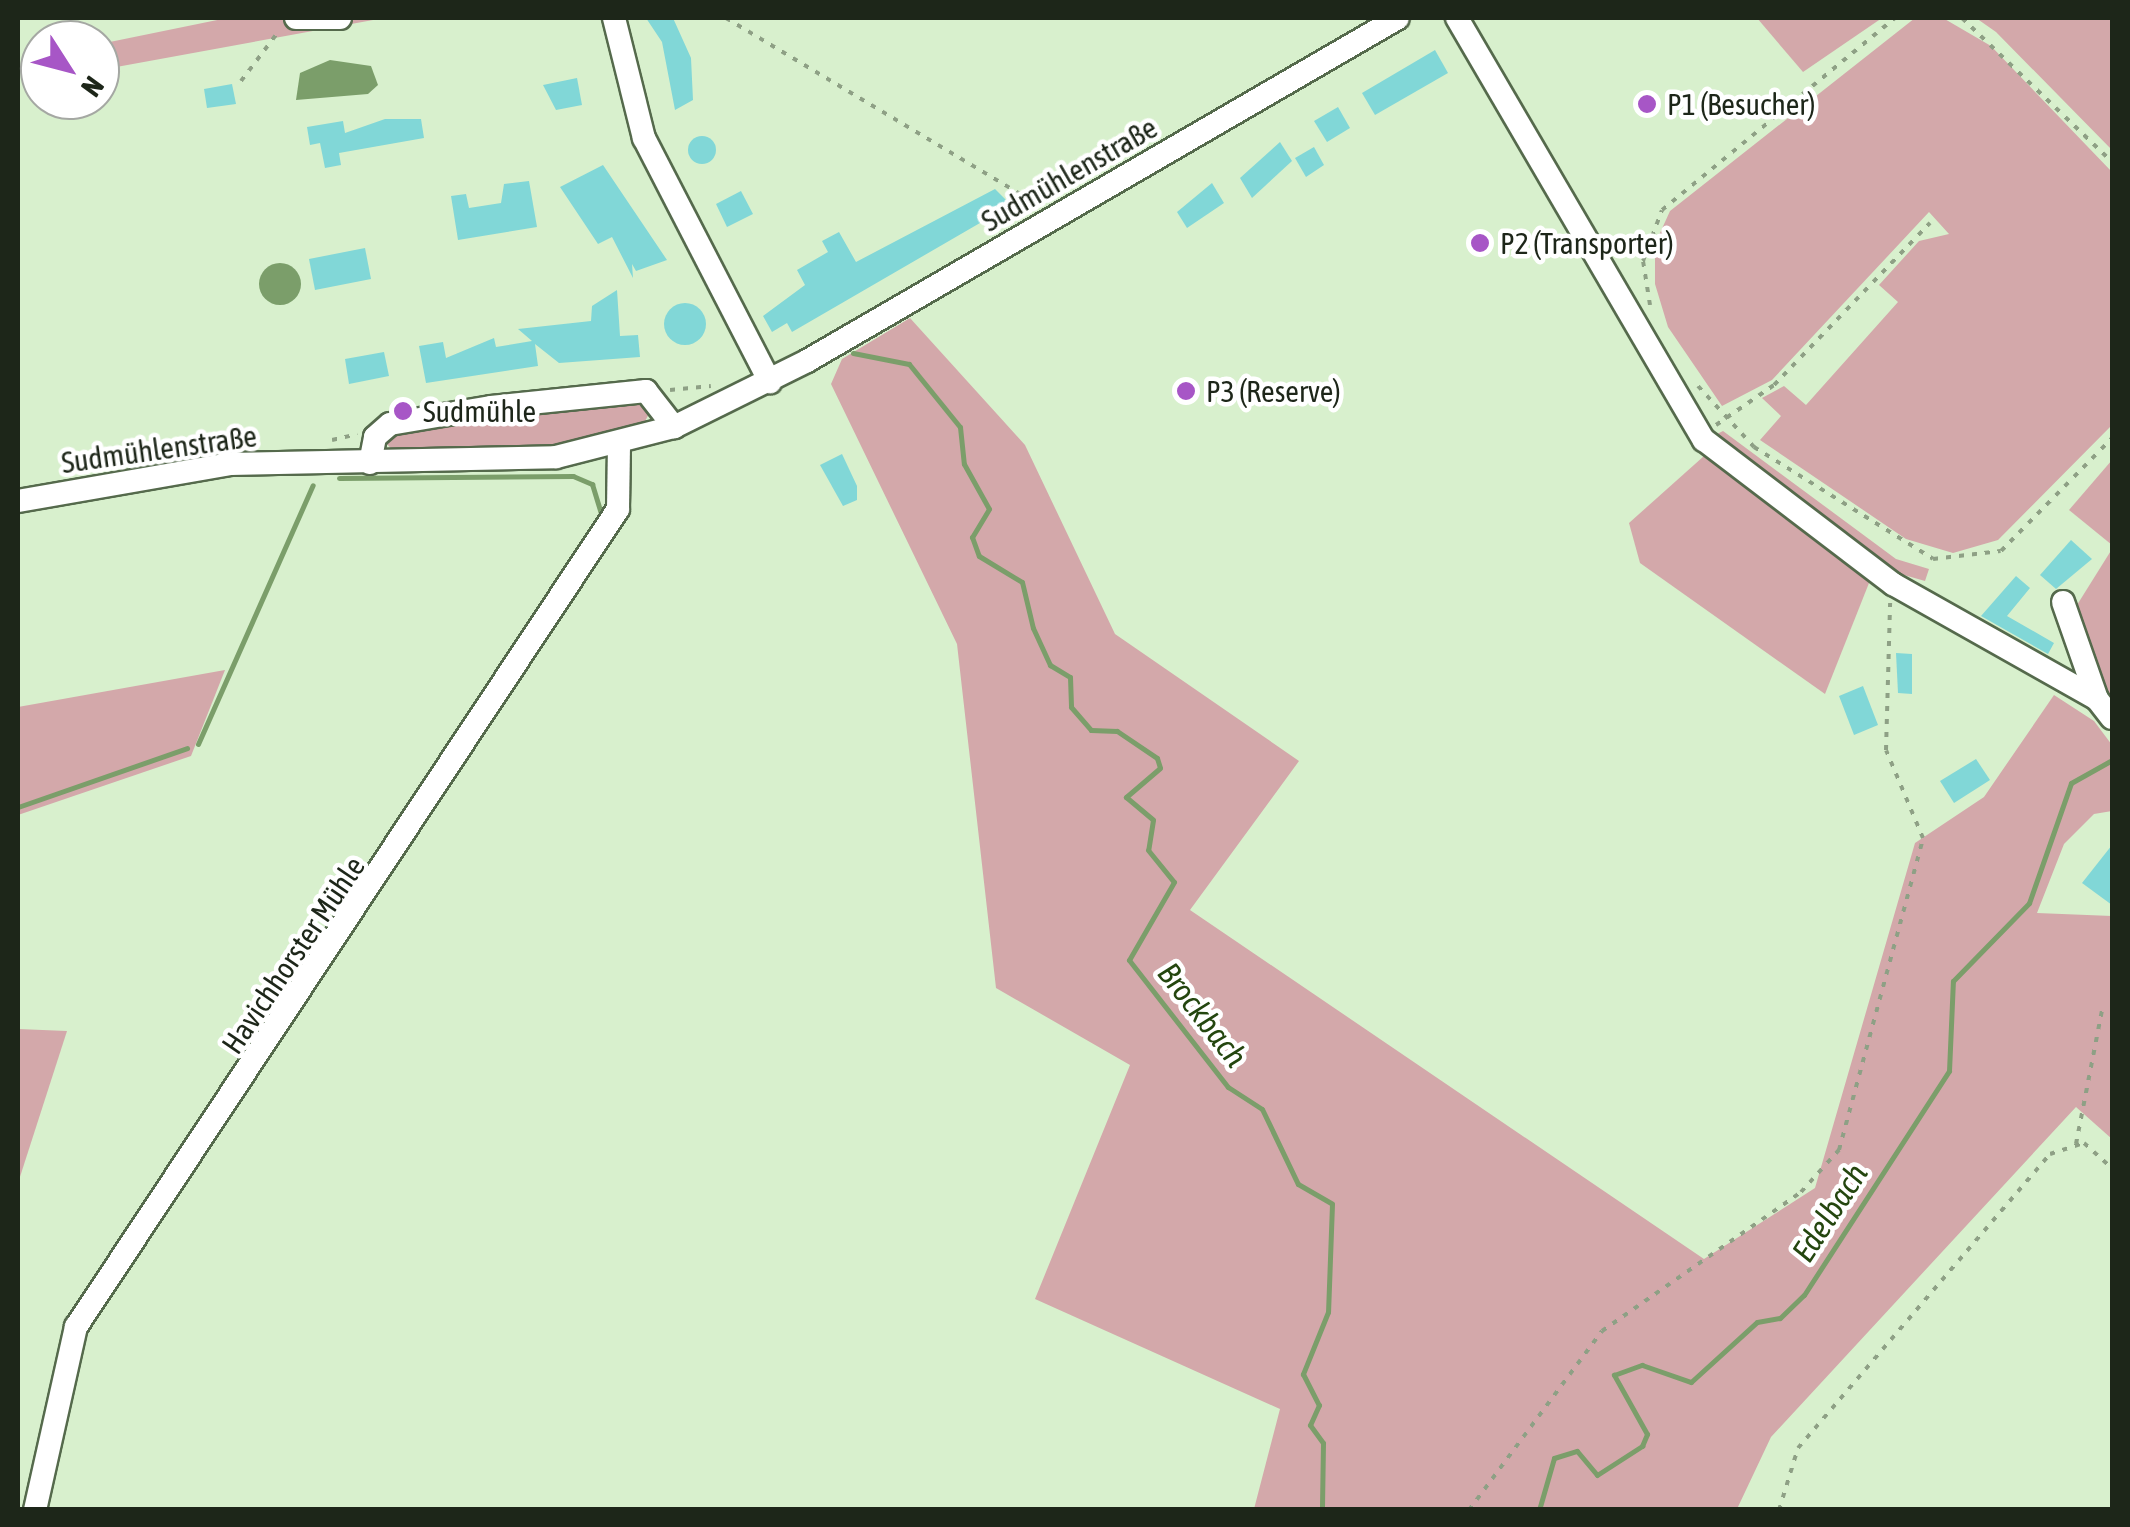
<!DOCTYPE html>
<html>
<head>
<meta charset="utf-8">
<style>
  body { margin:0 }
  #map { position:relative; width:2130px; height:1527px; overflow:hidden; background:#d8f0cd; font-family:"Asap Condensed",sans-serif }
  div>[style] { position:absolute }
  .green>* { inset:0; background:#d3a8aa }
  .water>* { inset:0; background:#7b9e6a }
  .round { border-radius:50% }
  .stream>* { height:5px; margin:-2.5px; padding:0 2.5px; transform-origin:2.5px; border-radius:2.5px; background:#7b9e6a }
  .building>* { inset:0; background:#81d7d7 }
  .path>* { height:4px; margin-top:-2px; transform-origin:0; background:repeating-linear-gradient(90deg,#8ea085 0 5px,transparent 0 13px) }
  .roads { filter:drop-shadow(2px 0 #556a4c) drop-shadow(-2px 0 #556a4c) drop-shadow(0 2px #556a4c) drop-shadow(0 -2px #556a4c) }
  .minor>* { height:22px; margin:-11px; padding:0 11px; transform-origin:11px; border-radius:11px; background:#fff }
  .dots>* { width:28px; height:28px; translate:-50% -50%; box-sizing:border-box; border:5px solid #fff; border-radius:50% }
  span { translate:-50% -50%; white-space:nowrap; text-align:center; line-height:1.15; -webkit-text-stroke:9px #fff; paint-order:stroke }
  .poi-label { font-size:30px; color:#1d2619 }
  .left { translate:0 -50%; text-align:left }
  .street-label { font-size:30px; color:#1d2619 }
  .water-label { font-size:32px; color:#24460f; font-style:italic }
  .frame { position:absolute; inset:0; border:20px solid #1d2619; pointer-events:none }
  .north { position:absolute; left:20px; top:20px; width:100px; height:100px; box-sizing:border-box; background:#fff; border:2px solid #a5a8a3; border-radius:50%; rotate:126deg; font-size:28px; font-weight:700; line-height:40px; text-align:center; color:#1d2619 }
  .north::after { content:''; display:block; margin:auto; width:35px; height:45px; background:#a756c6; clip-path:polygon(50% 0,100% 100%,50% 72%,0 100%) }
</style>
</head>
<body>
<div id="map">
  <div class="green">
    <i style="clip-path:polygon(227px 18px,384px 18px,100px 70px,100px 44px)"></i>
    <i style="clip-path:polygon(1757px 18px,1882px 18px,1803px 72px)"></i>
    <i style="clip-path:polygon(1915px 18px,1943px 18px,1991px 46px,2112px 172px,2112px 425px,1998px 540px,1953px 553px,1906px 539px,1760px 440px,1781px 416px,1762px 398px,1784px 386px,1806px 405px,1898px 302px,1879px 285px,1919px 241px,1949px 234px,1929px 212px,1772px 380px,1722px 406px,1668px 327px,1655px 284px,1655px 244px,1670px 211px)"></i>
    <i style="clip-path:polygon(1976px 18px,2112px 18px,2112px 150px,1996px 32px)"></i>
    <i style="clip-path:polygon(910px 318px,1025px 445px,1115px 634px,1299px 761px,1190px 910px,1704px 1259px,1815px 1188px,1915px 843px,1984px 797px,2054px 695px,2094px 721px,2112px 745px,2112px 811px,2094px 814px,2064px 844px,2037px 913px,2112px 916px,2112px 1139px,2076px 1107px,1771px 1437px,1737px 1509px,1254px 1509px,1280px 1409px,1035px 1299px,1130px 1065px,996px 988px,957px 644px,831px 384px,842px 359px)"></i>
    <i style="clip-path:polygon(638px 400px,652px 408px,642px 427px,533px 452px,396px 454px,386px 443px,406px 426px)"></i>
    <i style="clip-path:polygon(1723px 431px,1896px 559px,1929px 569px,1925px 581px,1897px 573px,1715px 435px)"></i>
    <i style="clip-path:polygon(1704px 456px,1871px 578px,1825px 694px,1640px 563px,1629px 523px)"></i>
    <i style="clip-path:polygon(2112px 460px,2112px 545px,2069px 510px)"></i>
    <i style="clip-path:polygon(2112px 549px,2112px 702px,2084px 651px,2077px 605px)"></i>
    <i style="clip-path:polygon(225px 670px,191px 756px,18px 815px,18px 707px)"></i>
    <i style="clip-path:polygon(18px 1029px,67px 1031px,18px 1183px)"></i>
  </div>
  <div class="water">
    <i style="clip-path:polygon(330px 60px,371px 66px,378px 85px,368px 94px,296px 100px,300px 73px)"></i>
    <i class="round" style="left:259px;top:263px;width:42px;height:42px"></i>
  </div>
  <div class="stream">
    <i style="left:853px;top:353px;width:57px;rotate:11.1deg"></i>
    <i style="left:909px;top:364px;width:81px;rotate:51deg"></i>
    <i style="left:960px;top:427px;width:37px;rotate:84deg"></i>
    <i style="left:964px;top:464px;width:51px;rotate:60.9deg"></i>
    <i style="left:989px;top:509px;width:33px;rotate:121deg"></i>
    <i style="left:972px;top:537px;width:20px;rotate:70deg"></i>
    <i style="left:979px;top:556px;width:50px;rotate:31.2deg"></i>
    <i style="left:1022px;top:582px;width:47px;rotate:76.6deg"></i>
    <i style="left:1033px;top:628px;width:41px;rotate:65.3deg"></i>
    <i style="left:1050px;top:665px;width:23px;rotate:31deg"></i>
    <i style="left:1070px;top:677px;width:30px;rotate:88deg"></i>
    <i style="left:1071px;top:707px;width:30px;rotate:49deg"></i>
    <i style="left:1091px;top:730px;width:26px;rotate:2deg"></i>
    <i style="left:1117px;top:731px;width:48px;rotate:34deg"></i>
    <i style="left:1157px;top:758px;width:10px;rotate:73deg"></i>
    <i style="left:1160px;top:768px;width:45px;rotate:139.5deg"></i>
    <i style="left:1126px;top:797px;width:35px;rotate:40deg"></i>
    <i style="left:1153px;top:820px;width:30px;rotate:99deg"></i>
    <i style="left:1148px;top:850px;width:41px;rotate:50.9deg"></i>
    <i style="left:1174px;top:882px;width:90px;rotate:120deg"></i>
    <i style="left:1129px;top:960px;width:161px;rotate:52.1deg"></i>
    <i style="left:1228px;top:1087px;width:40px;rotate:32.9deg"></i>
    <i style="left:1262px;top:1109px;width:83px;rotate:64.4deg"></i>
    <i style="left:1298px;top:1184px;width:39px;rotate:30deg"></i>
    <i style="left:1332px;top:1204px;width:108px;rotate:92.1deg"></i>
    <i style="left:1328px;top:1312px;width:67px;rotate:112deg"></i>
    <i style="left:1303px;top:1374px;width:35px;rotate:63deg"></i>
    <i style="left:1319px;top:1405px;width:22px;rotate:114deg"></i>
    <i style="left:1310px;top:1425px;width:22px;rotate:54deg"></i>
    <i style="left:1323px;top:1443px;width:67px;rotate:90.9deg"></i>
    <i style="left:339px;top:478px;width:234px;rotate:-0.5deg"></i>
    <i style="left:573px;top:476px;width:21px;rotate:23deg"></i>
    <i style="left:592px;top:484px;width:34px;rotate:73deg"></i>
    <i style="left:198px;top:744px;width:283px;rotate:-66.1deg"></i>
    <i style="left:18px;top:807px;width:179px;rotate:-19.2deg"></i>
    <i style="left:1539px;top:1510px;width:54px;rotate:-73.9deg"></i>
    <i style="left:1554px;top:1458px;width:24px;rotate:-17deg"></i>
    <i style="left:1577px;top:1451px;width:31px;rotate:50deg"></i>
    <i style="left:1597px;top:1475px;width:54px;rotate:-32.8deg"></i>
    <i style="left:1642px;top:1446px;width:13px;rotate:-67deg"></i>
    <i style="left:1647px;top:1434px;width:68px;rotate:-119.2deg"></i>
    <i style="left:1614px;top:1375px;width:30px;rotate:-20deg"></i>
    <i style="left:1642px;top:1365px;width:52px;rotate:19.1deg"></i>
    <i style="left:1691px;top:1382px;width:89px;rotate:-42.3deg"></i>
    <i style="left:1757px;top:1322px;width:23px;rotate:-10deg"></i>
    <i style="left:1780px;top:1318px;width:33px;rotate:-44deg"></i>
    <i style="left:1804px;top:1295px;width:267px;rotate:-57.1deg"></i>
    <i style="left:1949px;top:1071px;width:90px;rotate:-87.5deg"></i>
    <i style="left:1953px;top:981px;width:109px;rotate:-45.7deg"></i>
    <i style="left:2029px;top:903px;width:127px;rotate:-70.7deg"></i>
    <i style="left:2071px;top:783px;width:47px;rotate:-29.3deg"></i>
  </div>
  <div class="building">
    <i style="clip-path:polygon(646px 18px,673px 18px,691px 58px,693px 100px,675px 110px,662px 42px)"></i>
    <i style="clip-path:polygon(1435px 50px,1448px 73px,1375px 115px,1362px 93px)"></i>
    <i style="clip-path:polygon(577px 78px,582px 105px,556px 110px,543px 85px)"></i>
    <i style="clip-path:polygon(232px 84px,236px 104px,207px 108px,204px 89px)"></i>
    <i style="clip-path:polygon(1338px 107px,1350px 128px,1327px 142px,1314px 121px)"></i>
    <i style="clip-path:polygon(385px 119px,421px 119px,424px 138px,339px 153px,341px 165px,325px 168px,320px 143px,310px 145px,307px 127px,343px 121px,345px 133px)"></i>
    <i class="round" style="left:688px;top:136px;width:28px;height:28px"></i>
    <i style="clip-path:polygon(1280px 142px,1292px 161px,1252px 198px,1240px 178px)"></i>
    <i style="clip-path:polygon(1314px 147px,1324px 165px,1306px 177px,1295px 158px)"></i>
    <i style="clip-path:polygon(603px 165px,667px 260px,636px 271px,632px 264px,633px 278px,612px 237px,598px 244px,560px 187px)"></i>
    <i style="clip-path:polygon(529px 181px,537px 227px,458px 240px,451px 196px,466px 194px,469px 208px,501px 203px,504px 184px)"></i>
    <i style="clip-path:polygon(1212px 183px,1224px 203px,1187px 228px,1177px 212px)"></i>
    <i style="clip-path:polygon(995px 189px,1011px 205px,792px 332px,787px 323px,772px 332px,763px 316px,805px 285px,797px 270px,828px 252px,822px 241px,839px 232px,856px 262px)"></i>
    <i style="clip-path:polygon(741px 191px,753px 214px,727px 227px,716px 204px)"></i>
    <i style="clip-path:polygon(365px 248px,371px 279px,315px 290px,309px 259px)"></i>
    <i style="clip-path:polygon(617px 290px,620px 336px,638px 335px,640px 357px,559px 363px,535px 344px,538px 366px,426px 383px,419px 346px,443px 342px,446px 358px,494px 338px,496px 347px,532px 341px,518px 329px,591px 321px,592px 306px)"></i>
    <i class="round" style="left:664px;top:303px;width:42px;height:42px"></i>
    <i style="clip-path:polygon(384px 352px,389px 376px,349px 384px,345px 359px)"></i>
    <i style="clip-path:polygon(842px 454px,857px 486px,857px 500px,843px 506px,820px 465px)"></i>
    <i style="clip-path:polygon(2071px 540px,2092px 559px,2056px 589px,2040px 575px)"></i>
    <i style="clip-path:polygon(2016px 576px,2030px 588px,2007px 616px,2054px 643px,2048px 654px,1981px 616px)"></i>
    <i style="clip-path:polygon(1896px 653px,1912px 654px,1912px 694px,1898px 693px)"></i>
    <i style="clip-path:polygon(1863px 686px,1878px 725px,1854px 735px,1839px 696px)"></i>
    <i style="clip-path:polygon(1976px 759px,1990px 780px,1954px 803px,1940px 781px)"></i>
    <i style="clip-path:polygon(2112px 845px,2112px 905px,2082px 883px)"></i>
  </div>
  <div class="path">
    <i style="left:726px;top:18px;width:365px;rotate:30.9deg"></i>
    <i style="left:1962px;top:18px;width:208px;rotate:43.8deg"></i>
    <i style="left:241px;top:81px;width:63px;rotate:-52.8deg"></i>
    <i style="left:1650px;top:305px;width:45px;rotate:-99deg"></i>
    <i style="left:1643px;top:261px;width:54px;rotate:-69.6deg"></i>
    <i style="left:1662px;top:210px;width:302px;rotate:-39.5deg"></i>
    <i style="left:1698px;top:386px;width:83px;rotate:47.4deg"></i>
    <i style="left:1754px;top:447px;width:211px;rotate:32deg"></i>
    <i style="left:1933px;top:559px;width:68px;rotate:-6.7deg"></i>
    <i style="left:2001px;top:551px;width:158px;rotate:-45.5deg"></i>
    <i style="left:670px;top:390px;width:41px;rotate:-5.6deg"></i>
    <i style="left:1716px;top:425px;width:70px;rotate:-34.6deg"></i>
    <i style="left:1774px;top:385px;width:225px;rotate:-46.1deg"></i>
    <i style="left:332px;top:440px;width:26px;rotate:-13deg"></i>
    <i style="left:2076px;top:1144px;width:142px;rotate:-79deg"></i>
    <i style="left:1469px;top:1510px;width:223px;rotate:-53.4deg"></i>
    <i style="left:1602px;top:1331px;width:243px;rotate:-34.9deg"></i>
    <i style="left:1801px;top:1192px;width:57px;rotate:-47.9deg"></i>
    <i style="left:1839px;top:1150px;width:323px;rotate:-74.9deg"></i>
    <i style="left:1923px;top:838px;width:95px;rotate:-112.8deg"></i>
    <i style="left:1886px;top:750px;width:147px;rotate:-88.4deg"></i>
    <i style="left:1779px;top:1510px;width:65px;rotate:-73deg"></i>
    <i style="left:1798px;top:1448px;width:387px;rotate:-49.4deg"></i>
    <i style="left:2050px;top:1154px;width:36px;rotate:-18deg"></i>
    <i style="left:2084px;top:1143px;width:38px;rotate:42deg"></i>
  </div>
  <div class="roads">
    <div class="minor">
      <i style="left:296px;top:18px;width:44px"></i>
      <i style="left:614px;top:18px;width:124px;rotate:76deg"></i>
      <i style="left:644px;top:138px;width:275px;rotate:62.7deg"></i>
      <i style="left:1457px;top:18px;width:489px;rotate:59.7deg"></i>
      <i style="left:1704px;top:440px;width:238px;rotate:37.3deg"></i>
      <i style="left:1893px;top:584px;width:234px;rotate:29.4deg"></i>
      <i style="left:2097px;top:699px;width:24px;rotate:52deg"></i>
      <i style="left:370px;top:463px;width:26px;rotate:-79deg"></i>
      <i style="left:375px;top:437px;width:20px;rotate:-41deg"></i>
      <i style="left:390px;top:424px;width:102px;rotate:-9.6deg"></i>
      <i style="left:491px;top:407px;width:156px;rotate:-5.9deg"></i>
      <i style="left:646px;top:391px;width:46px;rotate:52.1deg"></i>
      <i style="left:18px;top:501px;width:214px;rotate:-9.9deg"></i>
      <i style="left:229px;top:464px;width:327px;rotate:-1.2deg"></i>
      <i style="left:556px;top:457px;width:122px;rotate:-14.3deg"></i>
      <i style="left:674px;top:427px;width:148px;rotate:-26.4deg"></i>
      <i style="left:807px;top:361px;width:683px;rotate:-30.13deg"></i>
      <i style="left:2063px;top:602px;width:103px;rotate:70.7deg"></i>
      <i style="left:35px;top:1510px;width:188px;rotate:-77.4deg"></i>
      <i style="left:76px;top:1327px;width:981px;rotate:-56.47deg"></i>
      <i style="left:618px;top:509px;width:65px;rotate:-89.1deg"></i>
    </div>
  </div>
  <div class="dots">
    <i style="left:1647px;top:104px;background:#a756c6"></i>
    <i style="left:1480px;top:243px;background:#a756c6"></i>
    <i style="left:1186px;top:391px;background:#a756c6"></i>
    <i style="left:403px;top:411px;background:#a756c6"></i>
  </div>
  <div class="poi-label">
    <span class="left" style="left:1667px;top:104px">P1 (Besucher)</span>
    <span class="left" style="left:1500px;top:243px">P2 (Transporter)</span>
    <span class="left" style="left:1206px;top:391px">P3 (Reserve)</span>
    <span class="left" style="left:423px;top:411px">Sudmühle</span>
  </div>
  <div class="street-label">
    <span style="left:1069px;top:174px;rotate:-30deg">Sudmühlenstraße</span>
    <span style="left:159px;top:449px;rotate:-8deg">Sudmühlenstraße</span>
    <span style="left:293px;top:955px;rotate:-56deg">Havichhorster Mühle</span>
  </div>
  <div class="water-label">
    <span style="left:1202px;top:1015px;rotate:52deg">Brockbach</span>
    <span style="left:1830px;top:1213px;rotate:-57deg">Edelbach</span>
  </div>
  <div class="frame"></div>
  <div class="north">N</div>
</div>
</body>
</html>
